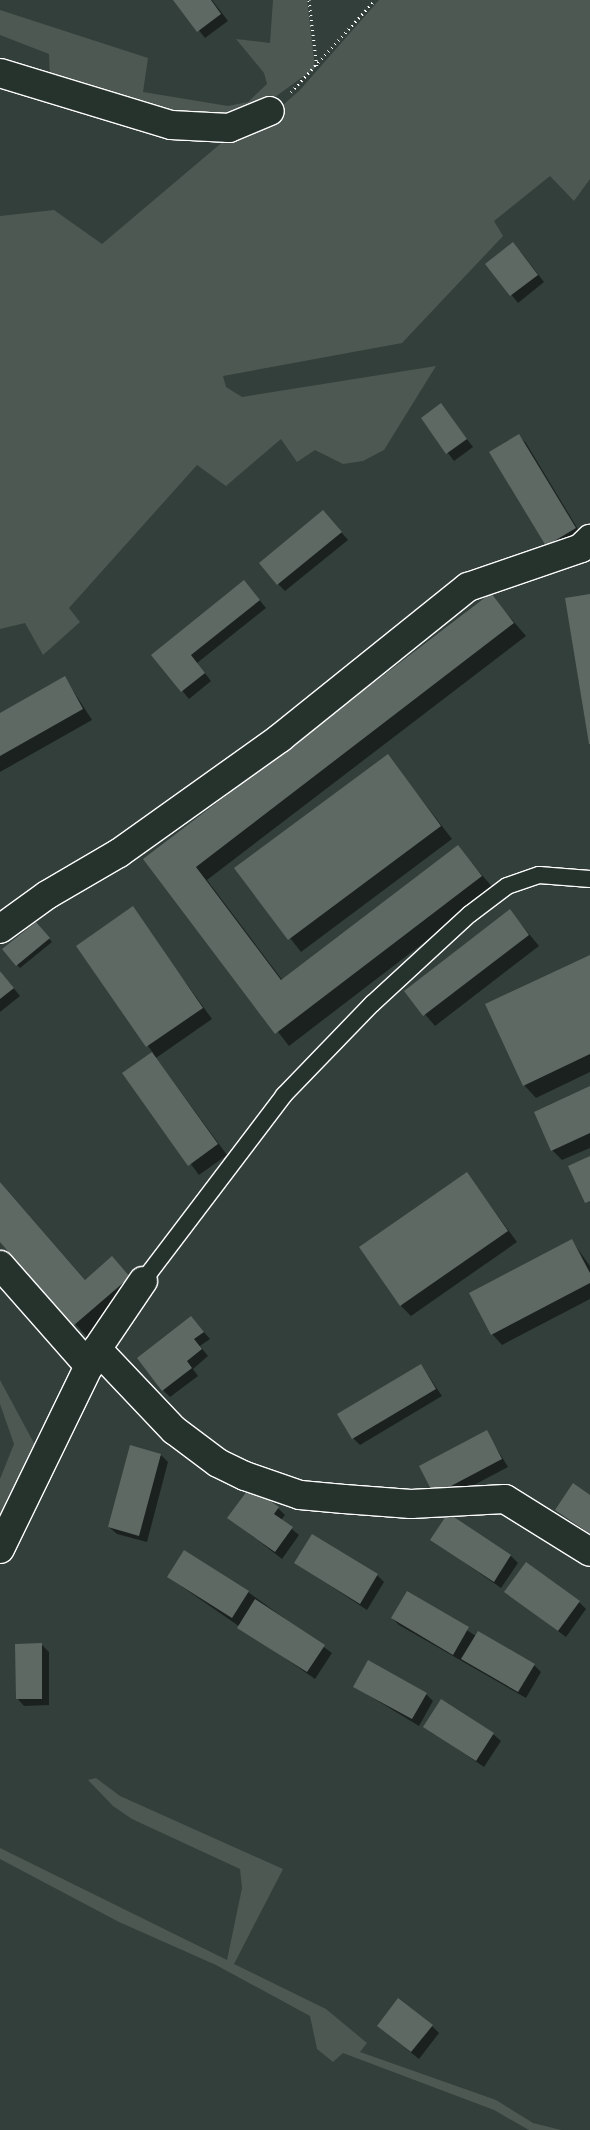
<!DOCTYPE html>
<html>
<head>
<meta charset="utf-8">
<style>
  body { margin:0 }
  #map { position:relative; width:590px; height:2130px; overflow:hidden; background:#333f3a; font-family:Sriracha,sans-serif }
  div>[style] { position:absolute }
  .green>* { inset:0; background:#4d5853 }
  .shadow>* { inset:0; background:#0007 }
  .building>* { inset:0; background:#5f6964 }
  .path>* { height:3px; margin-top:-1.5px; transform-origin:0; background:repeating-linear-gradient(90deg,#fff 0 1px,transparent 0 5px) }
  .roads { filter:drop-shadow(1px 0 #fff) drop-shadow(-1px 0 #fff) drop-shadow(0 1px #fff) drop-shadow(0 -1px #fff) }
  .lane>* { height:16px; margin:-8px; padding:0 8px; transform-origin:8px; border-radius:8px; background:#26332d }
  .street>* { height:28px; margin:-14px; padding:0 14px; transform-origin:14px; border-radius:14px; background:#26332d }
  span { translate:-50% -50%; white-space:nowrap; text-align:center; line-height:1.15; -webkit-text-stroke:4px #26332d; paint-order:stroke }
</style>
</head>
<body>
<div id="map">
  <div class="green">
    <i style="clip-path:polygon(273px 0,307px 0,315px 68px,253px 113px,203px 125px,50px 83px,49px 54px,0 35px,0 10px,148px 58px,143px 92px,228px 106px,248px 102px,267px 84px,264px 73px,236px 39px,270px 43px)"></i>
    <i style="clip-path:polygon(379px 0,590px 0,590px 179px,574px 201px,550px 176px,494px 221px,503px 236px,402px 343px,223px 376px,226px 387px,242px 397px,436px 366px,384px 450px,363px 461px,343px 464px,315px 450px,297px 462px,281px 439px,226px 486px,197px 465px,69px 608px,80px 622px,43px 655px,25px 623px,0 629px,0 216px,54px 210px,102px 244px,232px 134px,269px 117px,299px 91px)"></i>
    <i style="clip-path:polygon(0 1380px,35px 1445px,0 1520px,0 1479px,14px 1444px,0 1404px)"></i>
    <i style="clip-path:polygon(96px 1778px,120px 1796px,283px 1869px,234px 1964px,326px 2009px,367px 2043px,360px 2052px,496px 2100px,533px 2123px,561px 2130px,529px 2130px,494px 2110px,343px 2053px,333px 2062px,317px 2049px,310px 2016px,216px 1965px,119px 1922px,0 1859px,0 1848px,227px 1960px,242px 1888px,240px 1869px,132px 1819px,113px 1806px,88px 1780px)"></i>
  </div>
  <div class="shadow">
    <i style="clip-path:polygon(175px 0,212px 0,228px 21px,205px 38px)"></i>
    <i style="clip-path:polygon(520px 251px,544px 282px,518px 303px,487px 264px)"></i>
    <i style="clip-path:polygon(441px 405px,473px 447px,454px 461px,422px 419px)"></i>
    <i style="clip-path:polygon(519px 436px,526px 443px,582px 536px,547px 545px)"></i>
    <i style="clip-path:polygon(330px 519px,348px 540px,285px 591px,278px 584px)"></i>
    <i style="clip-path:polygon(244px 581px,266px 608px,197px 663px,211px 681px,189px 699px,153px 655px)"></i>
    <i style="clip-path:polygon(491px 595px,526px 636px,207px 880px,283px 981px,458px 847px,494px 889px,289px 1046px,145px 860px)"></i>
    <i style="clip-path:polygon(65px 678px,92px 720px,0 772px,0 715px)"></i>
    <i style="clip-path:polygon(388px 756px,452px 839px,301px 952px,236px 869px)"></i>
    <i style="clip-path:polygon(132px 908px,212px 1019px,156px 1058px,227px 1155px,199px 1175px,124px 1074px,153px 1053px,78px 946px)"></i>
    <i style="clip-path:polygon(510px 911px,539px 946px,435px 1026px,406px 992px)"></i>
    <i style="clip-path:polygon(39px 927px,52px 942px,20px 968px,17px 965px)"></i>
    <i style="clip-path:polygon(590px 957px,590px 1072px,536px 1098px,524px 1085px)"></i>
    <i style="clip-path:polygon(0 971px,20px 996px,0 1012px)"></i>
    <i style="clip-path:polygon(590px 1088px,590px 1148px,562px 1160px,552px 1150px)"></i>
    <i style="clip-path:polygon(467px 1174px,517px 1242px,411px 1316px,401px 1306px)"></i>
    <i style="clip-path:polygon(0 1182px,86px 1281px,124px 1271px,141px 1290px,87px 1337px,0 1240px)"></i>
    <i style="clip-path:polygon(572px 1241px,590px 1266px,590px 1299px,502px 1345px,492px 1334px)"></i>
    <i style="clip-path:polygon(191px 1317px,210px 1339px,200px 1346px,208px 1356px,193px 1369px,198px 1376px,170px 1397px,163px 1390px)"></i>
    <i style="clip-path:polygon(421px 1365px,442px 1396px,360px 1445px,353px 1438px)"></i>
    <i style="clip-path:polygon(486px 1431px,508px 1467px,442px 1502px,435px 1494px)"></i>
    <i style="clip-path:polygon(161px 1455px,168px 1462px,147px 1542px,117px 1534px,109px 1527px)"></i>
    <i style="clip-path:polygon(590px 1496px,590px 1535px,557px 1510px)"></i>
    <i style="clip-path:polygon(278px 1508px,285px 1515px,281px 1520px,299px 1535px,282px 1559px,229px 1518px)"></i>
    <i style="clip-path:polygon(432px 1540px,511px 1556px,518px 1563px,501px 1588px)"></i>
    <i style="clip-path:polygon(296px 1563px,377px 1575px,384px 1582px,367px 1610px)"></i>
    <i style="clip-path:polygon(168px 1577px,248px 1592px,332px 1653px,315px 1679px)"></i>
    <i style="clip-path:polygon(407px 1592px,476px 1636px,534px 1665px,541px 1672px,526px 1698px,399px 1625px,392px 1618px)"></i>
    <i style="clip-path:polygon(506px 1592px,579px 1602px,586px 1609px,566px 1637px)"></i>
    <i style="clip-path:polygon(42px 1645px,49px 1652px,49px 1705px,24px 1706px,17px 1698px)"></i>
    <i style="clip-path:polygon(355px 1687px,426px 1694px,433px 1701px,419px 1726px)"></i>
    <i style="clip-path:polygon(425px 1727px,493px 1734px,501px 1741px,484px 1767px)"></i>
    <i style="clip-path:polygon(378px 2026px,432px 2026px,439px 2033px,419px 2059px)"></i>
  </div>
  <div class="building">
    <i style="clip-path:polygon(173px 0,211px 0,221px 14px,197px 32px)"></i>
    <i style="clip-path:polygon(513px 242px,538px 275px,510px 296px,485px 264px)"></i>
    <i style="clip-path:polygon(441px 403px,467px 439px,446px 454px,421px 418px)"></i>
    <i style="clip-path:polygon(519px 434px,576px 528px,546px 546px,489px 452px)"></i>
    <i style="clip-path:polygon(323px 510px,342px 532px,277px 585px,259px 563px)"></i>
    <i style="clip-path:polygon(244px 580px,260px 600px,191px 655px,205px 673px,181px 692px,151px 655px)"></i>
    <i style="clip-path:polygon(491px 593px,514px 623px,196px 867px,281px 980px,458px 845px,482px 876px,275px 1034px,143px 859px)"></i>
    <i style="clip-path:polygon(590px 594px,590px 744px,589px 744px,565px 598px)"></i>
    <i style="clip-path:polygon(65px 676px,83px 709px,0 756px,0 713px)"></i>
    <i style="clip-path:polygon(388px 754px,441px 826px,288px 940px,234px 868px)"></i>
    <i style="clip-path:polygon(133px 906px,203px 1008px,146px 1047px,76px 946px)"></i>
    <i style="clip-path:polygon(510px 909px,529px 935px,423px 1016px,404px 991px)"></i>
    <i style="clip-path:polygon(36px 922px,50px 938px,16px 966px,2px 949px)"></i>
    <i style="clip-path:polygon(590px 955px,590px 1054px,523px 1086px,485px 1004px)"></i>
    <i style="clip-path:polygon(0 971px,14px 988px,0 999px)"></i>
    <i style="clip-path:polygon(152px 1052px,218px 1144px,188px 1166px,122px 1073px)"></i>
    <i style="clip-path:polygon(590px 1086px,590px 1133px,551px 1151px,534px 1112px)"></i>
    <i style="clip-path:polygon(590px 1156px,590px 1201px,585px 1203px,568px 1166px)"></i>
    <i style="clip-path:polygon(467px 1172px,508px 1231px,400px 1306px,359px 1247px)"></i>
    <i style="clip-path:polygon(0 1182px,85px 1280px,112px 1256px,130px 1277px,73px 1326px,0 1242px)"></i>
    <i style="clip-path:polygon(572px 1239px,590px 1273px,590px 1283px,491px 1335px,469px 1293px)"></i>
    <i style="clip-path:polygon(191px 1316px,204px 1332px,194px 1339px,202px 1349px,187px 1361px,192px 1368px,162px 1391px,137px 1358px)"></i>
    <i style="clip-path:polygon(421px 1364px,436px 1389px,352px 1439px,337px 1414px)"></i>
    <i style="clip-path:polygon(487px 1430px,502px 1459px,434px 1495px,419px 1466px)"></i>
    <i style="clip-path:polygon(130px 1445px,161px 1454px,139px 1536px,108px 1527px)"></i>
    <i style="clip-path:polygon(573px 1483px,590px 1495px,590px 1534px,555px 1510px)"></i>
    <i style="clip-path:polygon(250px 1487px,279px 1507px,274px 1514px,293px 1527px,275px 1552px,227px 1518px)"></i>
    <i style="clip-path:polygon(448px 1513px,511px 1555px,494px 1582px,430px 1540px)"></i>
    <i style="clip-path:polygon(312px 1534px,378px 1574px,360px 1604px,294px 1563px)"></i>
    <i style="clip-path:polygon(184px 1550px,249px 1591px,232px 1618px,167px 1577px)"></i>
    <i style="clip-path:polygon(526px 1562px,580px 1601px,558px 1631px,504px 1592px)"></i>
    <i style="clip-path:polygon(407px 1591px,469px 1627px,453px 1655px,391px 1618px)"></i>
    <i style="clip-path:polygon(255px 1599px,325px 1645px,307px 1672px,237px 1628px)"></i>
    <i style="clip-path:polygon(478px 1631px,535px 1664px,518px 1692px,461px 1659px)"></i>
    <i style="clip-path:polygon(42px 1643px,42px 1699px,16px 1699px,15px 1644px)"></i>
    <i style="clip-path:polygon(368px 1660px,427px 1693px,412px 1719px,353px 1687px)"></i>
    <i style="clip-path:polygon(441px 1699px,494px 1733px,476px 1761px,423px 1727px)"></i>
    <i style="clip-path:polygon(398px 1998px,433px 2025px,411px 2052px,377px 2026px)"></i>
  </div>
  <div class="path">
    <i style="left:309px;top:0;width:68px;rotate:83.3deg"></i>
    <i style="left:291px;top:92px;width:125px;rotate:-47.6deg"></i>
  </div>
  <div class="roads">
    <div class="lane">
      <i style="left:143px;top:1281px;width:233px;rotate:-52.8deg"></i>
      <i style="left:284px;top:1095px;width:127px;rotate:-46deg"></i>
      <i style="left:372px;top:1004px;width:133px;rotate:-42.6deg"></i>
      <i style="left:470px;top:914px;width:46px;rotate:-37.1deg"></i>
      <i style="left:507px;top:886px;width:34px;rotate:-19deg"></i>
      <i style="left:539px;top:875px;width:51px;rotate:4.5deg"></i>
    </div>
    <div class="street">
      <i style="left:0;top:73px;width:179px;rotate:16.9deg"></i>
      <i style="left:171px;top:125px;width:58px;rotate:3deg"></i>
      <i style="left:229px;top:128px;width:44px;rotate:-22.5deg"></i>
      <i style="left:0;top:929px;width:58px;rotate:-35.9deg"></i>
      <i style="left:47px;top:895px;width:83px;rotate:-30.3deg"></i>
      <i style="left:119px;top:853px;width:198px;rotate:-35.5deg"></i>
      <i style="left:280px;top:738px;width:241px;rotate:-38.8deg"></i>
      <i style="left:468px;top:587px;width:120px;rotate:-19deg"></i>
      <i style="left:581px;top:548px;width:13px;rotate:-45deg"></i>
      <i style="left:0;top:1265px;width:135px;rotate:48.6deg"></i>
      <i style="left:97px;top:1349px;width:112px;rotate:46.5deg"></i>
      <i style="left:174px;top:1430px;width:55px;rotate:36.9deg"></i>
      <i style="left:218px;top:1463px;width:30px;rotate:26deg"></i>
      <i style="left:245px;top:1476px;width:58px;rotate:19.1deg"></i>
      <i style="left:300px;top:1495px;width:44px;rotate:5.2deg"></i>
      <i style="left:344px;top:1499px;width:67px;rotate:4.3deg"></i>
      <i style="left:411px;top:1504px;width:94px;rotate:-3deg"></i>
      <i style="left:505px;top:1499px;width:100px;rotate:31.9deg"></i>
      <i style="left:0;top:1549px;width:222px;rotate:-64.1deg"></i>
      <i style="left:97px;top:1349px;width:82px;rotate:-55.9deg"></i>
    </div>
  </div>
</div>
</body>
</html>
